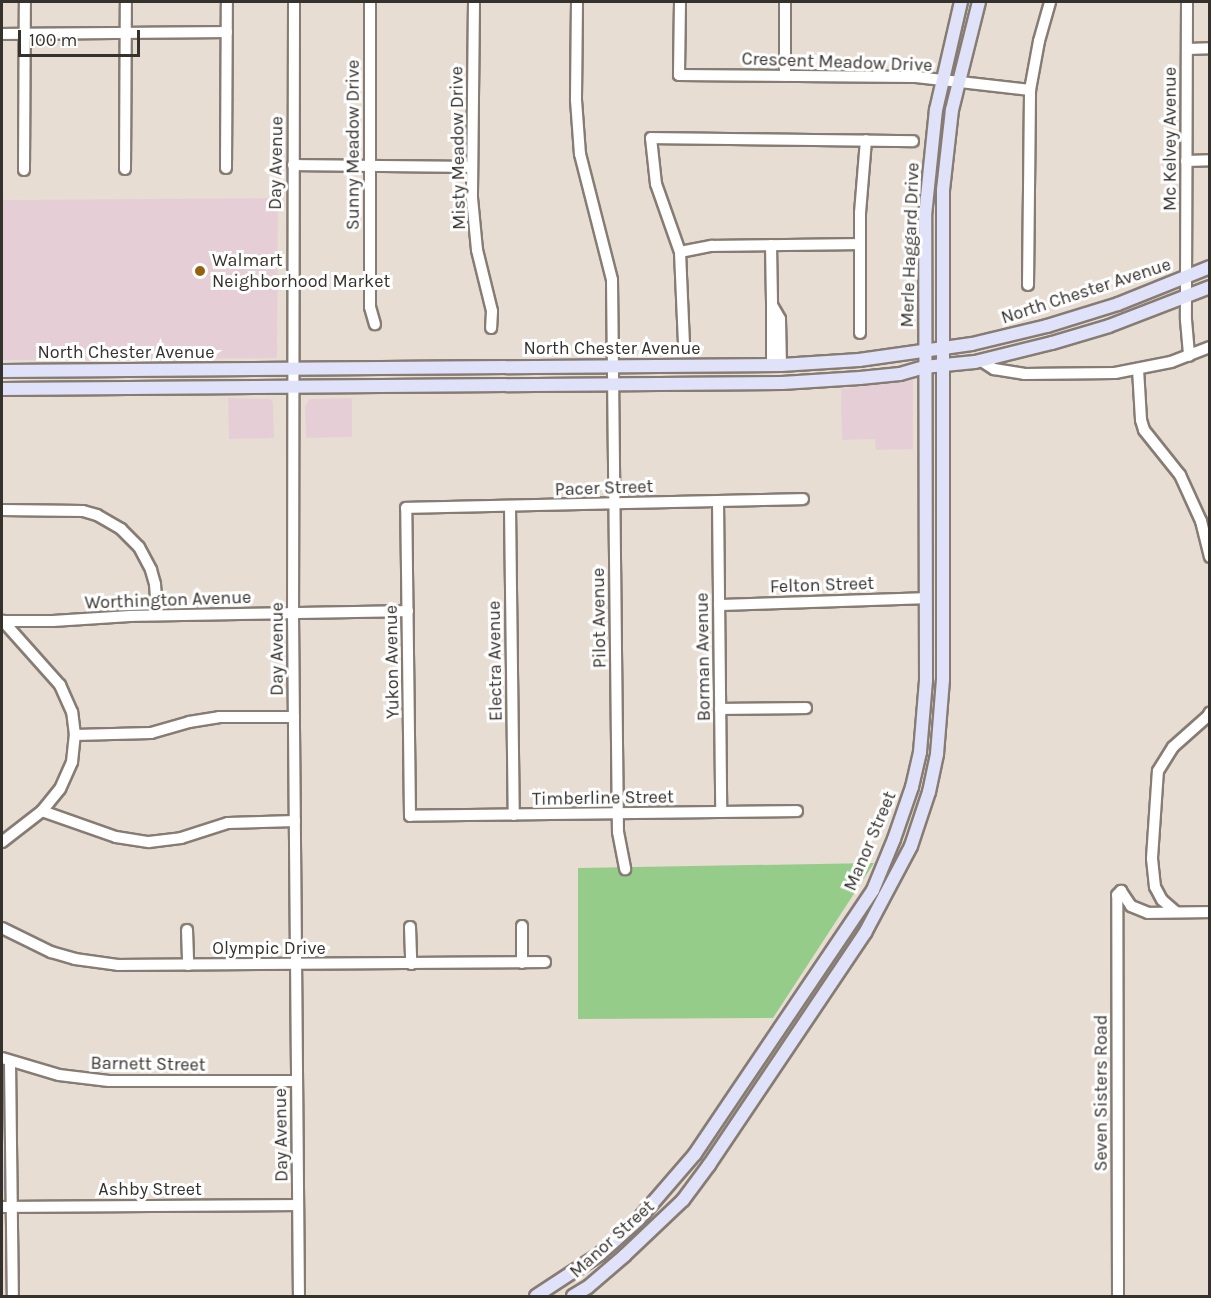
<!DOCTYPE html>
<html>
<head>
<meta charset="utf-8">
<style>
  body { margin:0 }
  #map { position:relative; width:1211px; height:1298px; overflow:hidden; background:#e8ddd3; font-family:Karla,sans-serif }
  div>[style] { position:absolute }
  .commercial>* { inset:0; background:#e6ced7 }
  .education>* { inset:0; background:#d5d2e8 }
  .green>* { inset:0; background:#96cc89 }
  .roads { filter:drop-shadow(2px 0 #867c73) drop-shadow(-2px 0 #867c73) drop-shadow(0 2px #867c73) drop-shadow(0 -2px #867c73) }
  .minor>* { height:10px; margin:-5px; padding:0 5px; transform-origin:5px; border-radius:5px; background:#fff }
  .major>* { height:12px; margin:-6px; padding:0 6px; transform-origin:6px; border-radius:6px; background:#e0e2fa }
  .dots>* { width:16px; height:16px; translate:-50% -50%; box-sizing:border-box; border:3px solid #fff; border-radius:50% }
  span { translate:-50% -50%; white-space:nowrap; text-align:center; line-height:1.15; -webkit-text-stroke:6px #fff; paint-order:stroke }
  .street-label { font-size:18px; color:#35312d }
  .poi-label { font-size:18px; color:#35312d }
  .left { translate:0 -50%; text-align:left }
  .frame { position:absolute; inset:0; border:3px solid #35312d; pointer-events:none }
  .scale { position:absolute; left:18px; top:30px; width:122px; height:27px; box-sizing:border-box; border:3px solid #35312d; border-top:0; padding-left:8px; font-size:18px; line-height:21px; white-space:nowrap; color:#35312d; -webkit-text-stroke:4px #fff; paint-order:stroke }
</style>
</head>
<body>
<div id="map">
  <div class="commercial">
    <i style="clip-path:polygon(278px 198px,277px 358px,2px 360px,2px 200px)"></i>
    <i style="clip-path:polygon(913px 380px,913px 449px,876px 450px,875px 439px,842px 440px,841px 389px)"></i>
    <i style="clip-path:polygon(228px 398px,270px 399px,273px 402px,274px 438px,229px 439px)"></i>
    <i style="clip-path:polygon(352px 398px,352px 437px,306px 438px,305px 406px,310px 399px)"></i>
  </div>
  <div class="education">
    <i style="clip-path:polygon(2px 1068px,4px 1190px,2px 1192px)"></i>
  </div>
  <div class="green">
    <i style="clip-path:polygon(874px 863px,773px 1018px,578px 1019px,578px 868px)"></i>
  </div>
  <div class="roads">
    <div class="minor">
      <i style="left:294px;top:2px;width:611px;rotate:90.09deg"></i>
      <i style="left:293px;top:613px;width:683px;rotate:89.5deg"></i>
      <i style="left:370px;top:2px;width:305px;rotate:90deg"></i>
      <i style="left:370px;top:307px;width:18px;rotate:74deg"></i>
      <i style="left:474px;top:2px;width:196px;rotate:90.6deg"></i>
      <i style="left:472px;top:198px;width:52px;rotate:84.5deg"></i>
      <i style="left:477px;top:250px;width:63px;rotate:76.2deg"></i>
      <i style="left:492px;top:311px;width:17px;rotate:93deg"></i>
      <i style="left:577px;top:2px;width:98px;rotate:90.6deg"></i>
      <i style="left:576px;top:100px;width:54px;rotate:85.8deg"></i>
      <i style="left:580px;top:154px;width:130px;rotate:75.7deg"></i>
      <i style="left:612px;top:280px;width:552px;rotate:89.38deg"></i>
      <i style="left:618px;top:832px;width:38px;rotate:79deg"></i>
      <i style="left:680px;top:2px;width:73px;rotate:90.8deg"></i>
      <i style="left:679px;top:75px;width:237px;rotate:0.5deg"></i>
      <i style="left:916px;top:77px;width:115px;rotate:6.5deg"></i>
      <i style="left:1187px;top:2px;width:318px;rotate:90.2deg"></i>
      <i style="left:1186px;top:320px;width:36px;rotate:85deg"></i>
      <i style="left:2px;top:34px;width:225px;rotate:-0.5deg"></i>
      <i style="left:1187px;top:49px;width:23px;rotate:-2deg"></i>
      <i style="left:785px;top:76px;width:74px;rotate:-90deg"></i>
      <i style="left:1186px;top:161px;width:24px;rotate:-2deg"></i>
      <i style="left:293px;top:165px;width:179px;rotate:0.6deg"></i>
      <i style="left:226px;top:168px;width:166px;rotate:-89.7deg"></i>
      <i style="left:125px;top:169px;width:167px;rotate:-89.7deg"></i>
      <i style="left:24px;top:170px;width:168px;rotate:-89.7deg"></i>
      <i style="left:771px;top:245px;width:60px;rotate:89deg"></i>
      <i style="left:680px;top:252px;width:33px;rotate:-11deg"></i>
      <i style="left:712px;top:246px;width:147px;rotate:-0.8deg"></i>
      <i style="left:1028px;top:285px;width:195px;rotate:-89.4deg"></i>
      <i style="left:1030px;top:90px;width:50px;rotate:-79.6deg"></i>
      <i style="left:1039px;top:41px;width:41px;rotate:-74.2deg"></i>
      <i style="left:860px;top:333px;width:120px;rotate:-90deg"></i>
      <i style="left:860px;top:213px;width:73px;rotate:-85.3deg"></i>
      <i style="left:684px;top:344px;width:92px;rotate:-92.5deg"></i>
      <i style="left:680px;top:252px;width:72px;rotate:-109.4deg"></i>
      <i style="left:656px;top:184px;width:46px;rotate:-96.2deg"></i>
      <i style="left:651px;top:138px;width:262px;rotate:0.7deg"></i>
      <i style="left:980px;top:360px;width:17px;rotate:33deg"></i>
      <i style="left:994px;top:369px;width:30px;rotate:9deg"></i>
      <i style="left:1024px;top:374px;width:91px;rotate:-0.6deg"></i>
      <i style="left:1115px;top:373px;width:57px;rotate:-11.1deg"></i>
      <i style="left:1171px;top:362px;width:42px;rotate:-21deg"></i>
      <i style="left:772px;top:365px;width:60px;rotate:-90deg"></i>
      <i style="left:772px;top:305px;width:16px;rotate:60deg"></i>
      <i style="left:780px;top:319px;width:46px;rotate:88.8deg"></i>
      <i style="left:1138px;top:369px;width:51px;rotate:86.6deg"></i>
      <i style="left:1141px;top:420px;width:10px;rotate:73deg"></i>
      <i style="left:1144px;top:430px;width:58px;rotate:51.3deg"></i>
      <i style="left:1180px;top:475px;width:51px;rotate:65.5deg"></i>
      <i style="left:1201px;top:521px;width:37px;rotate:76deg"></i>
      <i style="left:718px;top:501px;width:311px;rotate:89.4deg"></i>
      <i style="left:510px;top:507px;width:308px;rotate:89.3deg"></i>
      <i style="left:2px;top:510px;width:81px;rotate:0.7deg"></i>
      <i style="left:83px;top:511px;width:15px;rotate:16deg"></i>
      <i style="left:97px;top:515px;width:28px;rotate:30deg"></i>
      <i style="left:121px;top:529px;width:25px;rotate:45deg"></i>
      <i style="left:139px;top:547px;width:26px;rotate:62deg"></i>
      <i style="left:151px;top:570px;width:15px;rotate:74deg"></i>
      <i style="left:155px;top:584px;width:31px;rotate:86deg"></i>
      <i style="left:719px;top:605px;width:206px;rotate:-1.9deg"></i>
      <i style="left:2px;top:621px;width:51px"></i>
      <i style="left:53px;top:621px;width:77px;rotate:-3.7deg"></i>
      <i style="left:130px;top:616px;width:278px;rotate:-1deg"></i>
      <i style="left:720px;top:709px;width:86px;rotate:-0.7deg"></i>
      <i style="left:75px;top:735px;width:76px;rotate:-1.5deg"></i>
      <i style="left:151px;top:733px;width:40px;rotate:-16deg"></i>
      <i style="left:189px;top:722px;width:30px;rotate:-9deg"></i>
      <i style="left:219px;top:717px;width:75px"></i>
      <i style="left:42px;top:811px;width:78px;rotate:19.4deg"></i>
      <i style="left:116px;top:837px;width:33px;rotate:9deg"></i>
      <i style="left:149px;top:842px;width:32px;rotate:-7deg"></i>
      <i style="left:181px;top:838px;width:49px;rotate:-17.7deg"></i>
      <i style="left:228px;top:823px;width:67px;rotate:-1.7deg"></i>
      <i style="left:797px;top:811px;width:387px;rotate:179.3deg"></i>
      <i style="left:410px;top:816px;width:308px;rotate:-90.7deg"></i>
      <i style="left:406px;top:508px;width:397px;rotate:-1.3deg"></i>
      <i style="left:2px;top:842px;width:51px;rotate:-37.8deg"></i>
      <i style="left:42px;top:811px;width:28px;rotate:-51deg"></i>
      <i style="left:60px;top:789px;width:30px;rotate:-66deg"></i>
      <i style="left:72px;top:762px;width:27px;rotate:-84deg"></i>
      <i style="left:75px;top:735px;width:23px;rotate:-97deg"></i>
      <i style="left:72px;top:712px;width:30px;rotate:-114deg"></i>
      <i style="left:60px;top:685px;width:86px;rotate:-131.7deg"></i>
      <i style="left:1176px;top:912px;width:18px;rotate:-139deg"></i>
      <i style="left:1162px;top:900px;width:15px;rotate:-118deg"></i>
      <i style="left:1155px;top:887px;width:29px;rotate:-96deg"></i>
      <i style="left:1152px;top:858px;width:87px;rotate:-86.1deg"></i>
      <i style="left:1158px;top:771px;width:28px;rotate:-58deg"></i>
      <i style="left:1173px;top:747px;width:47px;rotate:-41.5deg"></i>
      <i style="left:1208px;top:716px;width:4px;rotate:-63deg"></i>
      <i style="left:522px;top:926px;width:37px;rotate:90deg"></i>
      <i style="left:410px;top:927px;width:37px;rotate:88deg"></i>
      <i style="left:2px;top:928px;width:55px;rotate:26.1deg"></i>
      <i style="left:51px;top:952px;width:25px;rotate:16deg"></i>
      <i style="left:75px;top:959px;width:43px;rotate:7.9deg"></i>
      <i style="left:118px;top:965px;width:427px;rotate:-0.4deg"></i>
      <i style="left:187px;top:930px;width:35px;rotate:88deg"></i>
      <i style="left:2px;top:1058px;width:59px;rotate:16.6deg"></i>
      <i style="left:59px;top:1075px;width:50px;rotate:6.8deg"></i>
      <i style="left:109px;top:1081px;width:188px"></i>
      <i style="left:10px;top:1062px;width:234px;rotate:89.3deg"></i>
      <i style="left:2px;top:1207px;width:296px;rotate:-0.4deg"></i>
      <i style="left:1118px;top:1296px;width:401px;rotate:-90.1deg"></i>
      <i style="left:1117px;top:895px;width:6px;rotate:-45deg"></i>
      <i style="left:1121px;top:891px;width:18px;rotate:56deg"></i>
      <i style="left:1131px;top:906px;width:18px;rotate:22deg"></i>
      <i style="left:1148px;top:913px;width:62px;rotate:-0.9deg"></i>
    </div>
    <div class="major">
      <i style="left:2px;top:371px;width:779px;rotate:-0.44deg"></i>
      <i style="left:781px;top:365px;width:78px;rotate:-3.7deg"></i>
      <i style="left:859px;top:360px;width:114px;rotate:-8.1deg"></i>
      <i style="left:972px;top:344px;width:77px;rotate:-13.5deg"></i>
      <i style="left:1047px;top:326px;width:74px;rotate:-17.2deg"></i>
      <i style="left:1118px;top:304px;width:99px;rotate:-21.9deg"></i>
      <i style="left:2px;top:389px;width:780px;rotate:-0.44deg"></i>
      <i style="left:782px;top:383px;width:78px;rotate:-3.7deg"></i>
      <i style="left:860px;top:378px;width:40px;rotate:-5.7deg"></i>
      <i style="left:900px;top:374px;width:25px;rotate:-16deg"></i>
      <i style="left:924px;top:367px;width:51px;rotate:-5.6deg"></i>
      <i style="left:975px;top:362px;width:79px;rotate:-13.9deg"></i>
      <i style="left:1052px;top:343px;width:59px;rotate:-16.6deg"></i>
      <i style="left:1109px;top:326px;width:108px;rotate:-21.1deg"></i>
      <i style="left:536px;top:1296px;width:77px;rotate:-33.3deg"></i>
      <i style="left:600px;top:1254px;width:51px;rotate:-41.8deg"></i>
      <i style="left:638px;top:1220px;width:87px;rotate:-49.2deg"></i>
      <i style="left:695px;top:1154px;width:318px;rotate:-56deg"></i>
      <i style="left:873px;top:890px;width:55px;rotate:-67.6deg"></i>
      <i style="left:894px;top:839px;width:55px;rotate:-70.9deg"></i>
      <i style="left:912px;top:787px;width:36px;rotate:-77deg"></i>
      <i style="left:920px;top:752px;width:72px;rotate:-85.2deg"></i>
      <i style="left:926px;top:680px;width:464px;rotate:-90.1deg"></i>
      <i style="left:925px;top:216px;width:107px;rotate:-84.1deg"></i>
      <i style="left:936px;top:110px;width:111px;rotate:-77deg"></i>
      <i style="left:573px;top:1296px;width:17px;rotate:-31deg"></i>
      <i style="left:588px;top:1287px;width:48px;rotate:-40.7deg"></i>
      <i style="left:624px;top:1256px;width:81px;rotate:-43.5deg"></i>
      <i style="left:683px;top:1200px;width:44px;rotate:-53.4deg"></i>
      <i style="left:709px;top:1165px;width:280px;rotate:-56.1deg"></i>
      <i style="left:865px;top:933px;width:98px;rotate:-62.1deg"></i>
      <i style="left:911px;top:846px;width:57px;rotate:-71.6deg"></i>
      <i style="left:929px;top:792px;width:39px;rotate:-78deg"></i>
      <i style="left:937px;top:754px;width:74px;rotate:-85.4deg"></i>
      <i style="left:943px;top:680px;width:490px;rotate:-90deg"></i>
      <i style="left:943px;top:190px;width:81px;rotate:-83.6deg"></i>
      <i style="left:952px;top:110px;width:111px;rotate:-76deg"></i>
    </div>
  </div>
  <div class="dots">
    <i style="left:200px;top:271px;background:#92620f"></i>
  </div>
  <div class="street-label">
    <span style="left:837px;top:62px;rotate:2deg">Crescent Meadow Drive</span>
    <span style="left:1170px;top:139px;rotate:-90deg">Mc Kelvey Avenue</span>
    <span style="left:353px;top:145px;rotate:-90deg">Sunny Meadow Drive</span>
    <span style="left:458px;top:148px;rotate:-91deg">Misty Meadow Drive</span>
    <span style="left:276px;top:163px;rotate:-89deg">Day Avenue</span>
    <span style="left:910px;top:245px;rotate:-88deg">Merle Haggard Drive</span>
    <span style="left:1086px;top:291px;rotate:-18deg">North Chester Avenue</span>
    <span style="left:612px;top:348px">North Chester Avenue</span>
    <span style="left:126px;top:352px">North Chester Avenue</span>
    <span style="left:604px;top:488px;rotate:-2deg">Pacer Street</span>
    <span style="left:822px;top:585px;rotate:-2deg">Felton Street</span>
    <span style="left:168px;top:600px;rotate:-2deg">Worthington Avenue</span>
    <span style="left:599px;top:618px;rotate:-91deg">Pilot Avenue</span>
    <span style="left:277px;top:649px;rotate:-90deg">Day Avenue</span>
    <span style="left:703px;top:657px;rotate:-91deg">Borman Avenue</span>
    <span style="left:495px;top:661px;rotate:-91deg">Electra Avenue</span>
    <span style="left:392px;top:662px;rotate:-91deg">Yukon Avenue</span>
    <span style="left:603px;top:798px;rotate:-1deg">Timberline Street</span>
    <span style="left:870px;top:841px;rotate:-67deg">Manor Street</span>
    <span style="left:269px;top:948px">Olympic Drive</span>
    <span style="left:148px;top:1064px;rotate:1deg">Barnett Street</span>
    <span style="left:1101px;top:1093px;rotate:-90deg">Seven Sisters Road</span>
    <span style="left:281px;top:1135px;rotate:-91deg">Day Avenue</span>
    <span style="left:150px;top:1189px">Ashby Street</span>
    <span style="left:612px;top:1239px;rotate:-42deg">Manor Street</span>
  </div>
  <div class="poi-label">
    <span class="left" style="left:212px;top:271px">Walmart<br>Neighborhood Market</span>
  </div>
  <div class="frame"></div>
  <div class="scale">100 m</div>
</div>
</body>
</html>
